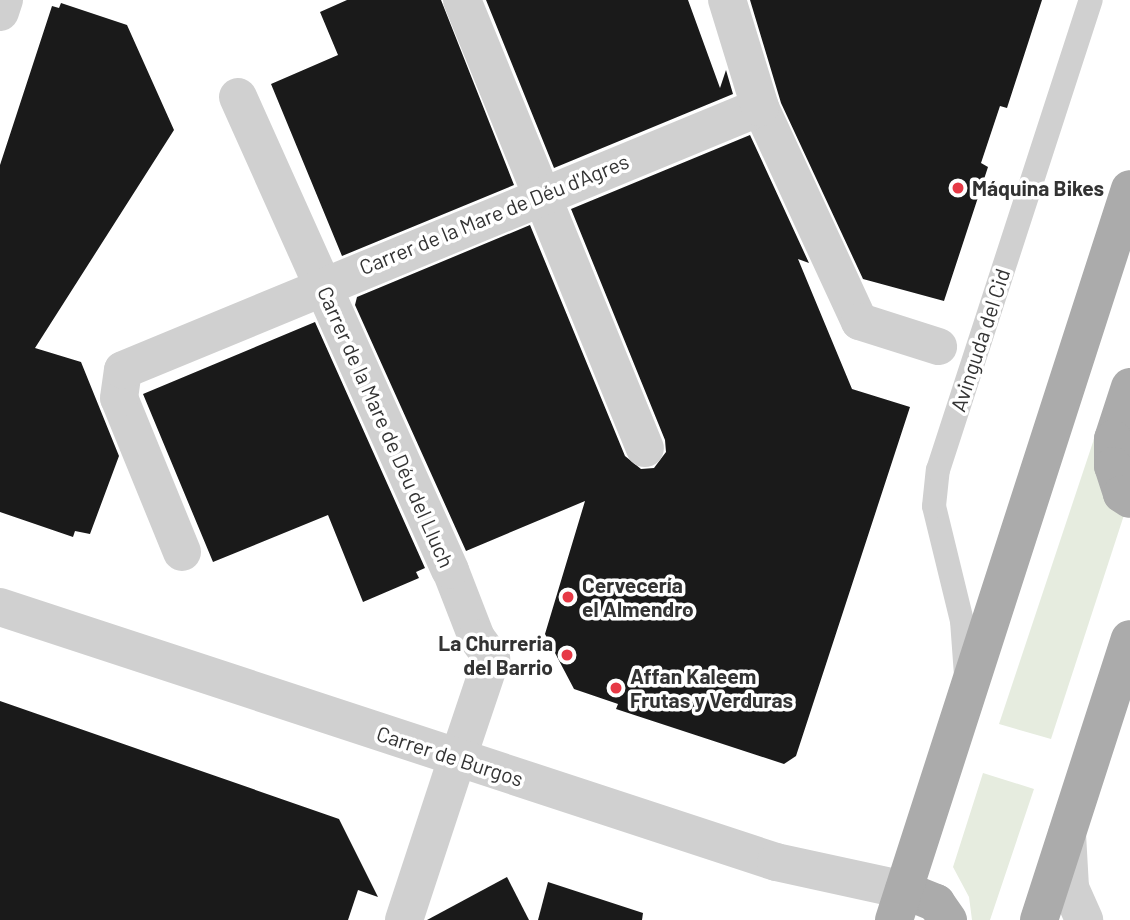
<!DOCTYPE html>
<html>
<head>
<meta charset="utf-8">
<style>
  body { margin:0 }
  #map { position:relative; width:1130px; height:920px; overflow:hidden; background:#fff; font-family:Barlow,sans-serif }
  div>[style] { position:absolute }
  .green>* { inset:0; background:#e6ecdf }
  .building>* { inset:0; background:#1a1a1a }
  .service>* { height:24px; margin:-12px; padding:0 12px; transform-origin:12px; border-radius:12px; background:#d0d0d0 }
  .pedestrian>* { height:37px; margin:-18.5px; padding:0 18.5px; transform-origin:18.5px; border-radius:18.5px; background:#d0d0d0 }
  .minor>* { height:38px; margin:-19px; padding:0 19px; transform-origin:19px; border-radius:19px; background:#d0d0d0 }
  .tertiary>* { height:38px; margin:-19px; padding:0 19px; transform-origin:19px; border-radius:19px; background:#d0d0d0 }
  .primary>* { height:38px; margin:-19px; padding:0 19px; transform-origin:19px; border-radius:19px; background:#ababab }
  .dots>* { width:19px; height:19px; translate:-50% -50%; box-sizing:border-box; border:4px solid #fff; border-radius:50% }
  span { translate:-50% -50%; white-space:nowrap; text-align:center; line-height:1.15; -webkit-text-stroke:7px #fff; paint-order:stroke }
  .poi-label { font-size:21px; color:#333; font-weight:700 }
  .left { translate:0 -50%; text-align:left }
  .right { translate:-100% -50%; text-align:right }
  .street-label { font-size:21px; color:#333 }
</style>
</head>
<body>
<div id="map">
  <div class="green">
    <i style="clip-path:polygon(1096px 433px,1125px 512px,1051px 739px,999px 724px)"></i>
    <i style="clip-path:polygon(983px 773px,1034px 789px,990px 920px,972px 920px,969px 897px,953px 867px)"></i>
  </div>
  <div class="building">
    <i style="clip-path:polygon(347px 0,441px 0,514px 185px,342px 256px,271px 84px,338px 55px,320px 12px)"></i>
    <i style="clip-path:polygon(486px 0,688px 0,720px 88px,726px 70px,733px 94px,554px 168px)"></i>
    <i style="clip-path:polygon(750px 0,1042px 0,1007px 108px,1000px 106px,981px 163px,988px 167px,944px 301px,863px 279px,781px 103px)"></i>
    <i style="clip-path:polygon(61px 3px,127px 25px,174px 130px,35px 348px,81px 362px,119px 456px,90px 534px,75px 531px,73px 537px,0 512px,0 165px,52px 6px,59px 8px)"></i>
    <i style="clip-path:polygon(750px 135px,809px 263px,798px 259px,852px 389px,910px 407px,796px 756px,784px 764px,616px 709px,618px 704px,574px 689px,545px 634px,585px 501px,466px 551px,355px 305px,357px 297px,530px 225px,625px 456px,641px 469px,654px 468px,666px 452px,665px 440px,571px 209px)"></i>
    <i style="clip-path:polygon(315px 322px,425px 568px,416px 572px,419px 578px,363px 602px,328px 515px,213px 562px,143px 394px)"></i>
    <i style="clip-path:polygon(0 701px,339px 819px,378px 897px,358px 890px,348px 920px,0 920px)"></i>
    <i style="clip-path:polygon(507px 877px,529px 920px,427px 920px)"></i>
    <i style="clip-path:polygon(548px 882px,643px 913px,642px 920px,538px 920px)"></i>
  </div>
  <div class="service">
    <i style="left:966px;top:675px;width:54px;rotate:-94.2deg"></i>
    <i style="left:962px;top:621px;width:118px;rotate:-103.7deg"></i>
    <i style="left:934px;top:506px;width:36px;rotate:-84deg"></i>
    <i style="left:938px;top:470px;width:494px;rotate:-72deg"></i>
  </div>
  <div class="pedestrian">
    <i style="left:760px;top:107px;width:236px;rotate:65.2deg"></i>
    <i style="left:859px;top:321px;width:83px;rotate:17.6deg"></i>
    <i style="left:450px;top:570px;width:72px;rotate:68.8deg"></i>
    <i style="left:476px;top:637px;width:26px;rotate:54deg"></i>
    <i style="left:491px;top:658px;width:107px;rotate:108.6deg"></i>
  </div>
  <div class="minor">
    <i style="left:462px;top:0;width:484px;rotate:67.8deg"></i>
    <i style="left:0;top:12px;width:13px;rotate:-72deg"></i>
    <i style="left:238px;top:97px;width:518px;rotate:65.86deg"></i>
    <i style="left:182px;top:552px;width:166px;rotate:-112.2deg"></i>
    <i style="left:119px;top:398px;width:28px;rotate:-82deg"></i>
    <i style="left:123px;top:370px;width:689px;rotate:-22.43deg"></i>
    <i style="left:760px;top:107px;width:112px;rotate:-107.1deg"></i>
    <i style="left:0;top:607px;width:817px;rotate:18.19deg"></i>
    <i style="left:776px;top:862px;width:131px;rotate:12.3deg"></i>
    <i style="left:404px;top:920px;width:169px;rotate:-71.8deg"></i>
  </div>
  <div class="tertiary">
    <i style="left:1067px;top:834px;width:54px;rotate:86.8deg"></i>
    <i style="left:1070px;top:888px;width:35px;rotate:66deg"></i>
  </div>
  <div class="primary">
    <i style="left:1130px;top:387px;width:55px;rotate:108.1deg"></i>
    <i style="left:1113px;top:439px;width:27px;rotate:90deg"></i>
    <i style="left:1113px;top:466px;width:29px;rotate:72deg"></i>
    <i style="left:1122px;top:494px;width:9px;rotate:32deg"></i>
    <i style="left:904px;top:890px;width:35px;rotate:22deg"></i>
    <i style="left:936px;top:903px;width:21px;rotate:55deg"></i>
    <i style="left:894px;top:920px;width:768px;rotate:-72.11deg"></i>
    <i style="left:1039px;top:920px;width:295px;rotate:-72.1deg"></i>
  </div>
  <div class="dots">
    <i style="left:958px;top:188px;background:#e63946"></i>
    <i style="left:568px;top:597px;background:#e63946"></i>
    <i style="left:567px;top:655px;background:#e63946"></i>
    <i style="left:616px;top:688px;background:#e63946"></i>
  </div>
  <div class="poi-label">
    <span class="left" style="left:972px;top:188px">Máquina Bikes</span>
    <span class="left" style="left:582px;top:597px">Cervecería<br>el Almendro</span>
    <span class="right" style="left:553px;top:655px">La Churreria<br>del Barrio</span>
    <span class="left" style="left:630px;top:688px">Affan Kaleem<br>Frutas y Verduras</span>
  </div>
  <div class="street-label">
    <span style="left:494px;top:214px;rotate:-22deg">Carrer de la Mare de Déu d'Agres</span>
    <span style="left:980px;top:340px;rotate:-72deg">Avinguda del Cid</span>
    <span style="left:386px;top:427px;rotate:66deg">Carrer de la Mare de Déu del Lluch</span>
    <span style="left:450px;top:756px;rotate:18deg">Carrer de Burgos</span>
  </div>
</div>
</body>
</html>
